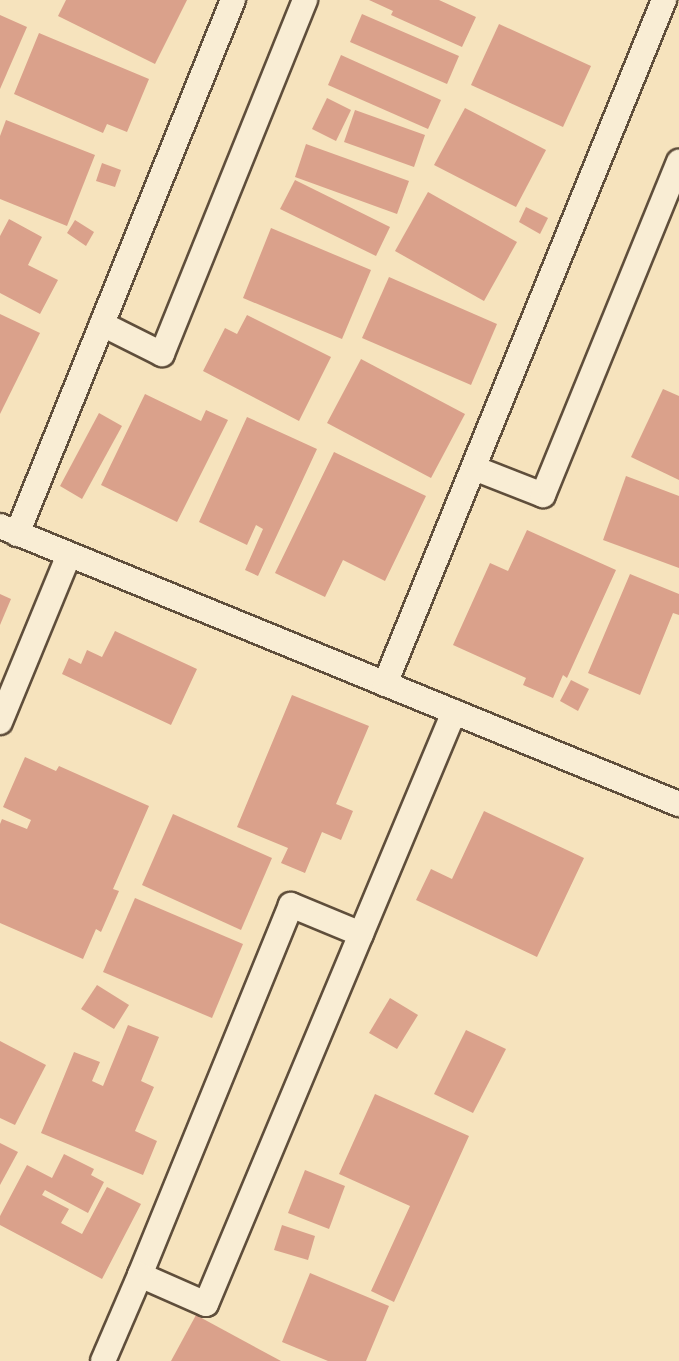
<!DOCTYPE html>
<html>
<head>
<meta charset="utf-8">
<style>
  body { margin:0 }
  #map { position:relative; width:679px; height:1361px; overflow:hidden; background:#f6e3bd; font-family:"IM FELL Double Pica",serif }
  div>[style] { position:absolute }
  .building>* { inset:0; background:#daa18b }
  .roads { filter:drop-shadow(2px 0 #5f4e3b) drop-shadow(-2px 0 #5f4e3b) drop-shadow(0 2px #5f4e3b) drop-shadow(0 -2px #5f4e3b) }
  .street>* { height:24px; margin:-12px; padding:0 12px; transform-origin:12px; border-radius:12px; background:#f9edd4 }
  span { translate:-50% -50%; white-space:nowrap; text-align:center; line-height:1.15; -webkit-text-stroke:7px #f9edd4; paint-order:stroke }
</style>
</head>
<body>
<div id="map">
  <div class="building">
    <i style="clip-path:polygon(66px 0,187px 0,155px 64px,58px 16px)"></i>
    <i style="clip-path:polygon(369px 0,439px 0,476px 17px,462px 47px,391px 15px,393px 11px)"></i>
    <i style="clip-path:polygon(362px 14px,459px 56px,447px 84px,350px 42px)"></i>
    <i style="clip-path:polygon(0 15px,27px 27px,0 89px)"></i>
    <i style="clip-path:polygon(499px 24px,591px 66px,563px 127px,471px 85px)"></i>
    <i style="clip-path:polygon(39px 33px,149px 79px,127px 132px,107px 124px,103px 133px,14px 94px)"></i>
    <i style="clip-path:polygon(341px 55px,441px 100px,428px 129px,328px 85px)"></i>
    <i style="clip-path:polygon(327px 98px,351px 110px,336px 141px,312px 129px)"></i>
    <i style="clip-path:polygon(465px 108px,546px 150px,516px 207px,434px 165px)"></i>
    <i style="clip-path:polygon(355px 110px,425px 135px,414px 167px,344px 142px)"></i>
    <i style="clip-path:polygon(6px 120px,95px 155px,67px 226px,0 199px,0 136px)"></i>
    <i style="clip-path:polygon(306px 144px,409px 181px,397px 214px,295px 177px)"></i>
    <i style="clip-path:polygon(102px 163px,121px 170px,115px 187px,96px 181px)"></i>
    <i style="clip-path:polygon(295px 180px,390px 227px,376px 256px,280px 209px)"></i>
    <i style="clip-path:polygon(428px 192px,517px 242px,484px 301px,395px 251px)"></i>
    <i style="clip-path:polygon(526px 207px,548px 218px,540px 234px,519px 222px)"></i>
    <i style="clip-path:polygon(9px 219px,42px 237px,28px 265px,58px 280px,40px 314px,0 293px,0 236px)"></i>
    <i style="clip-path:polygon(75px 220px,94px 232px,86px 246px,67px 233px)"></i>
    <i style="clip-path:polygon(271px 228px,371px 270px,342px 339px,243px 298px)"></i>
    <i style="clip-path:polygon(389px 277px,497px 324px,471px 385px,362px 338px)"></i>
    <i style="clip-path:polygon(0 314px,40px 333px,0 414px)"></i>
    <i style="clip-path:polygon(247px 315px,331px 357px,299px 421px,203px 371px,225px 328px,237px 334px)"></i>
    <i style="clip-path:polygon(361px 359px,465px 414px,431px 478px,327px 423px)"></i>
    <i style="clip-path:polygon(663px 389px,679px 396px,679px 480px,631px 457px)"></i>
    <i style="clip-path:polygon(145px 394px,201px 421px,206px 410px,228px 420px,177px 522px,101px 485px)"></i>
    <i style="clip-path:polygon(99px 413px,122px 426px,82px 499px,60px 486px)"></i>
    <i style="clip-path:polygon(247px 417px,317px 449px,258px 576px,245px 570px,263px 529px,256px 525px,247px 545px,199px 522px)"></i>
    <i style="clip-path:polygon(334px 452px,426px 496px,385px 581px,343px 560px,325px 597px,275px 573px)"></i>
    <i style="clip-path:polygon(626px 476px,679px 496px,679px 568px,603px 540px)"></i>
    <i style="clip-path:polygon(527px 530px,616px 570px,567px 678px,563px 675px,553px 698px,523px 685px,526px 678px,453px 645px,490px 563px,508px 571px)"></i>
    <i style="clip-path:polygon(630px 574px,679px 594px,679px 615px,673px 613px,640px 695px,588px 673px)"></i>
    <i style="clip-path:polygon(0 594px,11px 599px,0 625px)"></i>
    <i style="clip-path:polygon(115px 631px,197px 669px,171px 725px,62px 674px,69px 658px,81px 664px,87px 650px,102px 657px)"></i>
    <i style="clip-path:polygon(571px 680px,589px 689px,578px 711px,560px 701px)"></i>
    <i style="clip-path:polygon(292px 695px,369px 726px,336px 804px,353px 811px,341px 840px,322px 832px,305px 873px,281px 863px,288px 848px,237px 827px)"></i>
    <i style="clip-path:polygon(25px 757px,56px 771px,59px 766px,149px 806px,113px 889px,119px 891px,101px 932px,96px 929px,83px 959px,0 923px,0 824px,2px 819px,27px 829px,31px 820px,3px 807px)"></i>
    <i style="clip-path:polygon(484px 811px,584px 858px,537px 957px,416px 900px,431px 869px,452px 879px)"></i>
    <i style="clip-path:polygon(173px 814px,272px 858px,241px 930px,142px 885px)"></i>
    <i style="clip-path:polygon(135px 898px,243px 944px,212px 1018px,103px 972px)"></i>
    <i style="clip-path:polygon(97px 985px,129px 1005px,114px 1029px,81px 1009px)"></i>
    <i style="clip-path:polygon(390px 998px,418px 1015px,397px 1049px,369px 1033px)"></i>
    <i style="clip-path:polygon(128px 1025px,159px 1037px,141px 1081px,154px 1087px,135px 1131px,157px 1141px,143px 1175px,41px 1133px,74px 1052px,100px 1062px,92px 1081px,103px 1086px)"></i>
    <i style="clip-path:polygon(466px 1030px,506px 1049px,473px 1113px,434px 1094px)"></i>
    <i style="clip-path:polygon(0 1041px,46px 1065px,15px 1125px,0 1118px)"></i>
    <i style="clip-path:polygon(375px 1094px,469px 1136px,394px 1302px,371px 1291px,410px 1206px,339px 1174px)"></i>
    <i style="clip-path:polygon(0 1143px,18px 1152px,0 1185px)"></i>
    <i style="clip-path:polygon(64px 1154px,94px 1169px,91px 1175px,104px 1182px,88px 1213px,45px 1190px,42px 1195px,69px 1209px,61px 1223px,82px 1234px,107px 1187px,141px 1204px,102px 1279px,0 1225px,0 1216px,27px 1165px,52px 1178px)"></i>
    <i style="clip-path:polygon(305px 1170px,345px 1186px,329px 1229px,288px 1213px)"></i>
    <i style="clip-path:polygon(282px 1225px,315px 1236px,308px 1260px,274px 1250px)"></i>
    <i style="clip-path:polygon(310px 1273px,389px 1306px,366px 1361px,328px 1361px,282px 1342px)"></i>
    <i style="clip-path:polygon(196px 1315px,281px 1361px,171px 1361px)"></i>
  </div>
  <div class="roads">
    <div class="street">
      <i style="left:102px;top:324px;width:67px;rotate:26.6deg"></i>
      <i style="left:162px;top:354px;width:382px;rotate:-68deg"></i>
      <i style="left:474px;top:468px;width:74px;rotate:21.4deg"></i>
      <i style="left:543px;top:495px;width:360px;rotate:-67.8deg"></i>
      <i style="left:0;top:526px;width:734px;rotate:22.27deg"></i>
      <i style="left:17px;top:534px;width:576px;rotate:-67.98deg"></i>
      <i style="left:385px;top:684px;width:739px;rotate:-67.81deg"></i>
      <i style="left:0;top:722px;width:181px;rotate:-67.6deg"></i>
      <i style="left:361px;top:934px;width:76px;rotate:-157.5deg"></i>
      <i style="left:291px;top:905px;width:400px;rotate:112.2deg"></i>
      <i style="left:140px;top:1275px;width:72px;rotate:23.7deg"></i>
      <i style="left:206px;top:1304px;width:642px;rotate:-67.27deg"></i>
      <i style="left:103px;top:1361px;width:94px;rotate:-66.7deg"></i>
    </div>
  </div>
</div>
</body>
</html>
